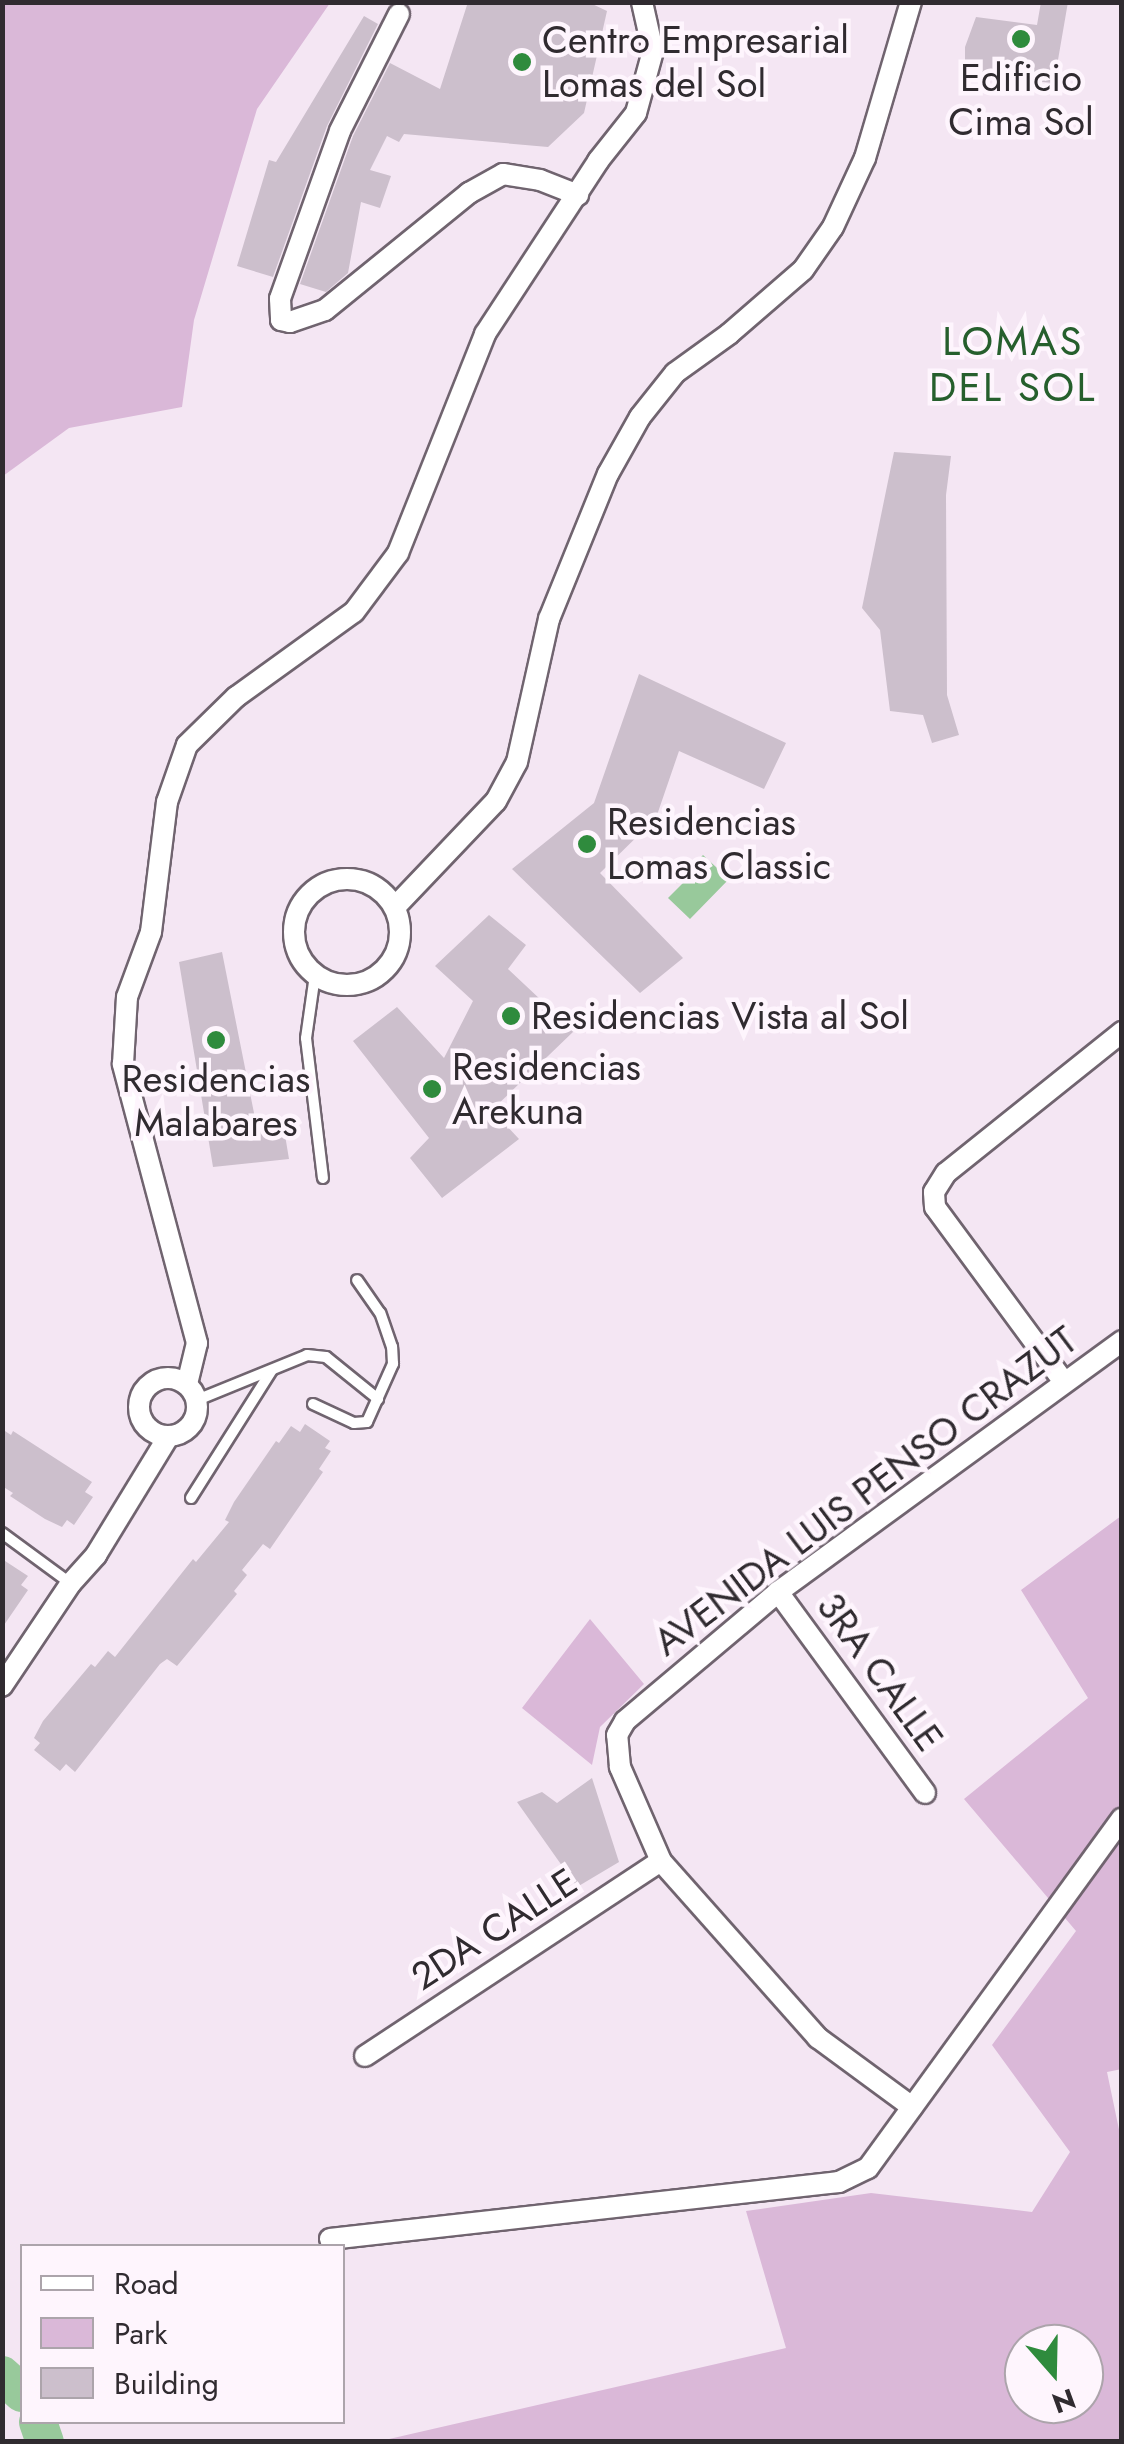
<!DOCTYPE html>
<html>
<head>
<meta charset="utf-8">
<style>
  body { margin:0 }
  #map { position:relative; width:1124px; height:2444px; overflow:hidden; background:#f4e6f3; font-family:Jost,sans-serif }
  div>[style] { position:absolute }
  .green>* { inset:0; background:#dab8d8 }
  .water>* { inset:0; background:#98c99b }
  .river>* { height:38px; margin:-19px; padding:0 19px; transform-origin:19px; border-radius:19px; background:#98c99b }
  .building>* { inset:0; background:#ccbfcc }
  .roads { filter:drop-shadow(2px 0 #70646f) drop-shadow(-2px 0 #70646f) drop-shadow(0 2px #70646f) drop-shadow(0 -2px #70646f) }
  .lane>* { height:10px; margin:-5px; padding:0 5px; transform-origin:5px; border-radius:5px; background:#fff }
  .street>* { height:20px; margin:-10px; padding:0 10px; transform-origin:10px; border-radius:10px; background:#fff }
  .street>.ring { margin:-10px; padding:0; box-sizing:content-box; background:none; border:20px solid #fff; border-radius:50% }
  .dots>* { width:28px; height:28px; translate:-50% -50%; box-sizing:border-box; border:5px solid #fef5fd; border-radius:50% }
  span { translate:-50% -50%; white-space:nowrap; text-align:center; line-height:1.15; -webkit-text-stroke:9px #fef5fd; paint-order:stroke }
  .poi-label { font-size:38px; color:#302b30 }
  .left { translate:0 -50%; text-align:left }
  .street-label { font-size:38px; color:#302b30 }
  .neighbourhood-label { font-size:40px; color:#265f2d; letter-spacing:2.5px }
  .frame { position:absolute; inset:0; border:5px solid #302b30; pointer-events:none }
  .legend { position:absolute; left:20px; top:2244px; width:325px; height:180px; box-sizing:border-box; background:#fef5fd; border:2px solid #aca4ab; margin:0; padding:12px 18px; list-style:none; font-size:30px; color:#302b30 }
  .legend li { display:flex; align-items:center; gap:20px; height:50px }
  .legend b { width:50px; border:2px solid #aca4ab }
  .north { position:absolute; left:1004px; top:2324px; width:100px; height:100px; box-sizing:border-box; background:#fef5fd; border:2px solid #aca4ab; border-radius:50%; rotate:160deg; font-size:28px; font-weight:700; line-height:40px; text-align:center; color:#302b30 }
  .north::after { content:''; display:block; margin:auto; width:35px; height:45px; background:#2f8b3d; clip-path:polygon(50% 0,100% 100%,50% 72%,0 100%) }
</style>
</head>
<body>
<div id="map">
  <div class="green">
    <i style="clip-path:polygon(3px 2px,330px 3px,257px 109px,194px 320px,182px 407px,69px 428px,3px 476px)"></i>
    <i style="clip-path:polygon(evenodd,1121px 1516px,1122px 2069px,1107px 2072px,1122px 2144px,1121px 2441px,376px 2442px,786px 2348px,746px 2211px,871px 2193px,1032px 2212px,1070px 2152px,992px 2045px,1076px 1931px,964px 1799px,1088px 1698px,1021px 1590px,1121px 1516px,1024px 2344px,1084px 2344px,1084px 2404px,1024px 2404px,1024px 2344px)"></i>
    <i style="clip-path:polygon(590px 1619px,644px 1684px,600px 1727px,592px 1765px,522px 1708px)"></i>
  </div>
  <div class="water">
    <i style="clip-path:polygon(703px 855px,729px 879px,690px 919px,668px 898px,694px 872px,691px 867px)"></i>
  </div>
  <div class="river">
    <i style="left:2px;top:2375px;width:27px;rotate:42deg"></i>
    <i style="left:38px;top:2422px;width:21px;rotate:71deg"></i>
  </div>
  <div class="building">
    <i style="clip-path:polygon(468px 2px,588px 2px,607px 11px,584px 113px,548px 147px,404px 134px,399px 142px,387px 136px,370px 170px,391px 176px,380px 208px,361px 202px,348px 273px,326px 292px,300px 284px,353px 136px,390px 63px,440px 89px)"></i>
    <i style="clip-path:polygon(1041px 2px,1068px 2px,1054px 83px,965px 75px,965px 47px,976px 17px,1037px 25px)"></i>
    <i style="clip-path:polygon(364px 16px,378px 24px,327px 126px,273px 277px,237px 266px,269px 160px,276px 162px)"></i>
    <i style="clip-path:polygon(894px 452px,951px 456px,946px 495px,947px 695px,959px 735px,932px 743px,923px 715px,890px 711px,880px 630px,862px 608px)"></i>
    <i style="clip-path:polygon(639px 674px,786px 743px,764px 789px,679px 751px,656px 818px,600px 873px,683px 958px,640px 993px,512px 869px,594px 803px)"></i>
    <i style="clip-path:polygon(489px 915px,526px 945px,508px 969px,574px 1031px,492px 1110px,519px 1139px,442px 1198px,410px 1158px,429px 1138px,353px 1041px,397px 1007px,444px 1058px,473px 1001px,435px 966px)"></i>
    <i style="clip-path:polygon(222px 952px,255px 1118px,283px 1123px,289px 1159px,213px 1167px,179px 962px)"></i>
    <i style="clip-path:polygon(305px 1424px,330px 1441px,325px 1448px,331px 1451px,319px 1469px,323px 1472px,270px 1549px,263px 1544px,242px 1570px,247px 1575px,234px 1591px,237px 1594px,177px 1666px,167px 1659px,160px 1664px,75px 1772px,66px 1764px,60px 1771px,34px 1750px,40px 1743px,34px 1738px,43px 1721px,91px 1664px,95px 1667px,108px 1651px,115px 1657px,193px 1559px,196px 1562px,229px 1522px,225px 1520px,234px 1502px,276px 1441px,279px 1443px,291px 1426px,300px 1432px)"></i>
    <i style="clip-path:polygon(2px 1429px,11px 1435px,13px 1431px,92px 1482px,85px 1492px,93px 1497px,74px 1525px,67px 1520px,62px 1527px,45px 1519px,10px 1496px,13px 1493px,2px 1486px)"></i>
    <i style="clip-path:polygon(2px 1559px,28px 1576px,21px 1585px,28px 1590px,2px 1628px)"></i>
    <i style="clip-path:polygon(592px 1778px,619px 1862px,577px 1887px,517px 1802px,542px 1792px,557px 1803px)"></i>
  </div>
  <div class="roads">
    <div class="lane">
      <i style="left:315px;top:975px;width:64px;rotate:98.1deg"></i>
      <i style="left:306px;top:1038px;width:141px;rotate:83.1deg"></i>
      <i style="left:197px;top:1400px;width:119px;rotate:-22.2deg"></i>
      <i style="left:307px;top:1355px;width:19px;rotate:6deg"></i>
      <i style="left:326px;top:1357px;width:67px;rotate:38.9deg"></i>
      <i style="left:313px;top:1404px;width:45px;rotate:24.9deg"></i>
      <i style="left:354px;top:1423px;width:13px;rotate:-4deg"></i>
      <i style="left:367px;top:1422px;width:64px;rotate:-65.9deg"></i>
      <i style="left:393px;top:1364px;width:17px;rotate:-93deg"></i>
      <i style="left:392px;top:1347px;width:36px;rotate:-109deg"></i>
      <i style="left:380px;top:1313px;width:40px;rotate:-124.9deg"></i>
      <i style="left:191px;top:1498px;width:151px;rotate:-57.7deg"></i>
      <i style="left:2px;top:1533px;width:84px;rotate:36.3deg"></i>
    </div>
    <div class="street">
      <i style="left:399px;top:14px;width:131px;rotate:116.8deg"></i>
      <i style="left:340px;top:131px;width:178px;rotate:109.7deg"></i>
      <i style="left:280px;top:299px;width:21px;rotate:87deg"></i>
      <i style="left:281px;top:320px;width:9px;rotate:13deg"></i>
      <i style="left:290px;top:322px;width:37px;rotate:-19deg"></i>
      <i style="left:325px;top:310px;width:186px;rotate:-39.1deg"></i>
      <i style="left:469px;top:193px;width:39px;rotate:-29deg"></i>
      <i style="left:503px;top:174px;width:37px;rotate:9deg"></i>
      <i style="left:540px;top:180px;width:41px;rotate:21.5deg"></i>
      <i class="ring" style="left:294px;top:879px;width:86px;height:86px"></i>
      <i style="left:395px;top:907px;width:146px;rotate:-46.4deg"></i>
      <i style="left:496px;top:801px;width:44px;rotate:-61.7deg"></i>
      <i style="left:517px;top:762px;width:147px;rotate:-77.4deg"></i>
      <i style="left:549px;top:619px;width:157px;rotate:-67.9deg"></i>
      <i style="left:608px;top:474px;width:65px;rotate:-60.7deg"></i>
      <i style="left:640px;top:417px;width:56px;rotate:-51.5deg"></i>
      <i style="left:675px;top:373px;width:67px;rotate:-35.8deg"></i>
      <i style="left:729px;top:334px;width:98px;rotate:-40.9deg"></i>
      <i style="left:803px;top:270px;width:52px;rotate:-55.1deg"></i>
      <i style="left:833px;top:227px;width:76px;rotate:-65.1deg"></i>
      <i style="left:865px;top:158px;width:163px;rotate:-73.6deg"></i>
      <i class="ring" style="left:139px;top:1378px;width:38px;height:38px"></i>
      <i style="left:1064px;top:1382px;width:217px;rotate:-126.4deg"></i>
      <i style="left:935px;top:1207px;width:15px;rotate:-94deg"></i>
      <i style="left:934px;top:1192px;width:22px;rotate:-58deg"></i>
      <i style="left:946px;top:1173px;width:226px;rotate:-38.7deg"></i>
      <i style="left:187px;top:1384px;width:42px;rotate:-76.3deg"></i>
      <i style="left:197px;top:1343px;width:289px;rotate:-104.9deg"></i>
      <i style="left:123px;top:1064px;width:67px;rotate:-86.6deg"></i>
      <i style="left:127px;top:997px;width:69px;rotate:-69.7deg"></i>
      <i style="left:151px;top:932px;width:131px;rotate:-83deg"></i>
      <i style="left:167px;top:802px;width:60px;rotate:-70.7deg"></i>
      <i style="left:187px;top:745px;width:69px;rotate:-44.4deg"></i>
      <i style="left:236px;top:697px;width:145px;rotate:-35.8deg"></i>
      <i style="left:354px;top:612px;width:74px;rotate:-53.3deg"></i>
      <i style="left:398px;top:553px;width:236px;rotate:-68.3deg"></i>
      <i style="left:485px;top:334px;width:207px;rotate:-56.8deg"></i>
      <i style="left:598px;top:161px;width:61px;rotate:-51.6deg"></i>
      <i style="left:636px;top:113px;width:64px;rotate:-74.7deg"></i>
      <i style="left:653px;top:51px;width:50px;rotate:-102.7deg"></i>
      <i style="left:778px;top:1592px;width:249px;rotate:53.8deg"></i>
      <i style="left:2px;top:1686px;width:124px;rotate:-56.2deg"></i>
      <i style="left:71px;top:1583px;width:38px;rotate:-48deg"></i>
      <i style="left:96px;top:1555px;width:138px;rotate:-58.6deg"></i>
      <i style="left:365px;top:2056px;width:354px;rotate:-33.4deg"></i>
      <i style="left:912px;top:2107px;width:117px;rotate:-143.7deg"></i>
      <i style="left:818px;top:2038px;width:237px;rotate:-131.6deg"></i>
      <i style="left:661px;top:1861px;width:103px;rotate:-113.6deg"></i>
      <i style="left:620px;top:1767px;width:32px;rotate:-95deg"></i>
      <i style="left:617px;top:1735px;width:16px;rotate:-60deg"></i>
      <i style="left:625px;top:1721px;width:200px;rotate:-40.1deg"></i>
      <i style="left:778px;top:1592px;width:426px;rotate:-36.1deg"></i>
      <i style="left:330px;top:2239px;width:512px;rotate:-6.39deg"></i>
      <i style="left:839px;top:2182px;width:32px;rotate:-26deg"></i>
      <i style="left:868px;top:2168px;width:432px;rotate:-54deg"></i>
    </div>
  </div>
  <div class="dots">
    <i style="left:1021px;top:39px;background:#2f8b3d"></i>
    <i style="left:522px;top:62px;background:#2f8b3d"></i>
    <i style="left:587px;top:844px;background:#2f8b3d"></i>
    <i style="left:511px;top:1016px;background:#2f8b3d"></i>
    <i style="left:216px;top:1040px;background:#2f8b3d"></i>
    <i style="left:432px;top:1089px;background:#2f8b3d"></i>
  </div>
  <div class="poi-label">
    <span class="left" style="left:542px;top:62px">Centro Empresarial<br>Lomas del Sol</span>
    <span style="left:1021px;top:100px">Edificio<br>Cima Sol</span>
    <span class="left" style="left:607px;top:844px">Residencias<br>Lomas Classic</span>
    <span class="left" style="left:531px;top:1016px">Residencias Vista al Sol</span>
    <span class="left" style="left:452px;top:1089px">Residencias<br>Arekuna</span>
    <span style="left:216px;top:1101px">Residencias<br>Malabares</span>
  </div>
  <div class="street-label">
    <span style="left:865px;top:1491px;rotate:-37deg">AVENIDA LUIS PENSO CRAZUT</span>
    <span style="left:880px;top:1672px;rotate:54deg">3RA CALLE</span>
    <span style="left:494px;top:1929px;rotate:-33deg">2DA CALLE</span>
  </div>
  <div class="neighbourhood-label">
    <span style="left:1013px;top:364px">LOMAS<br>DEL SOL</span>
  </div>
  <div class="frame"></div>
  <ul class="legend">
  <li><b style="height:12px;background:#fff"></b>Road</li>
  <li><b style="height:28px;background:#dab8d8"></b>Park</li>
  <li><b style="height:28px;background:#ccbfcc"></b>Building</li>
  </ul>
  <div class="north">N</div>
</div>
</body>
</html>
